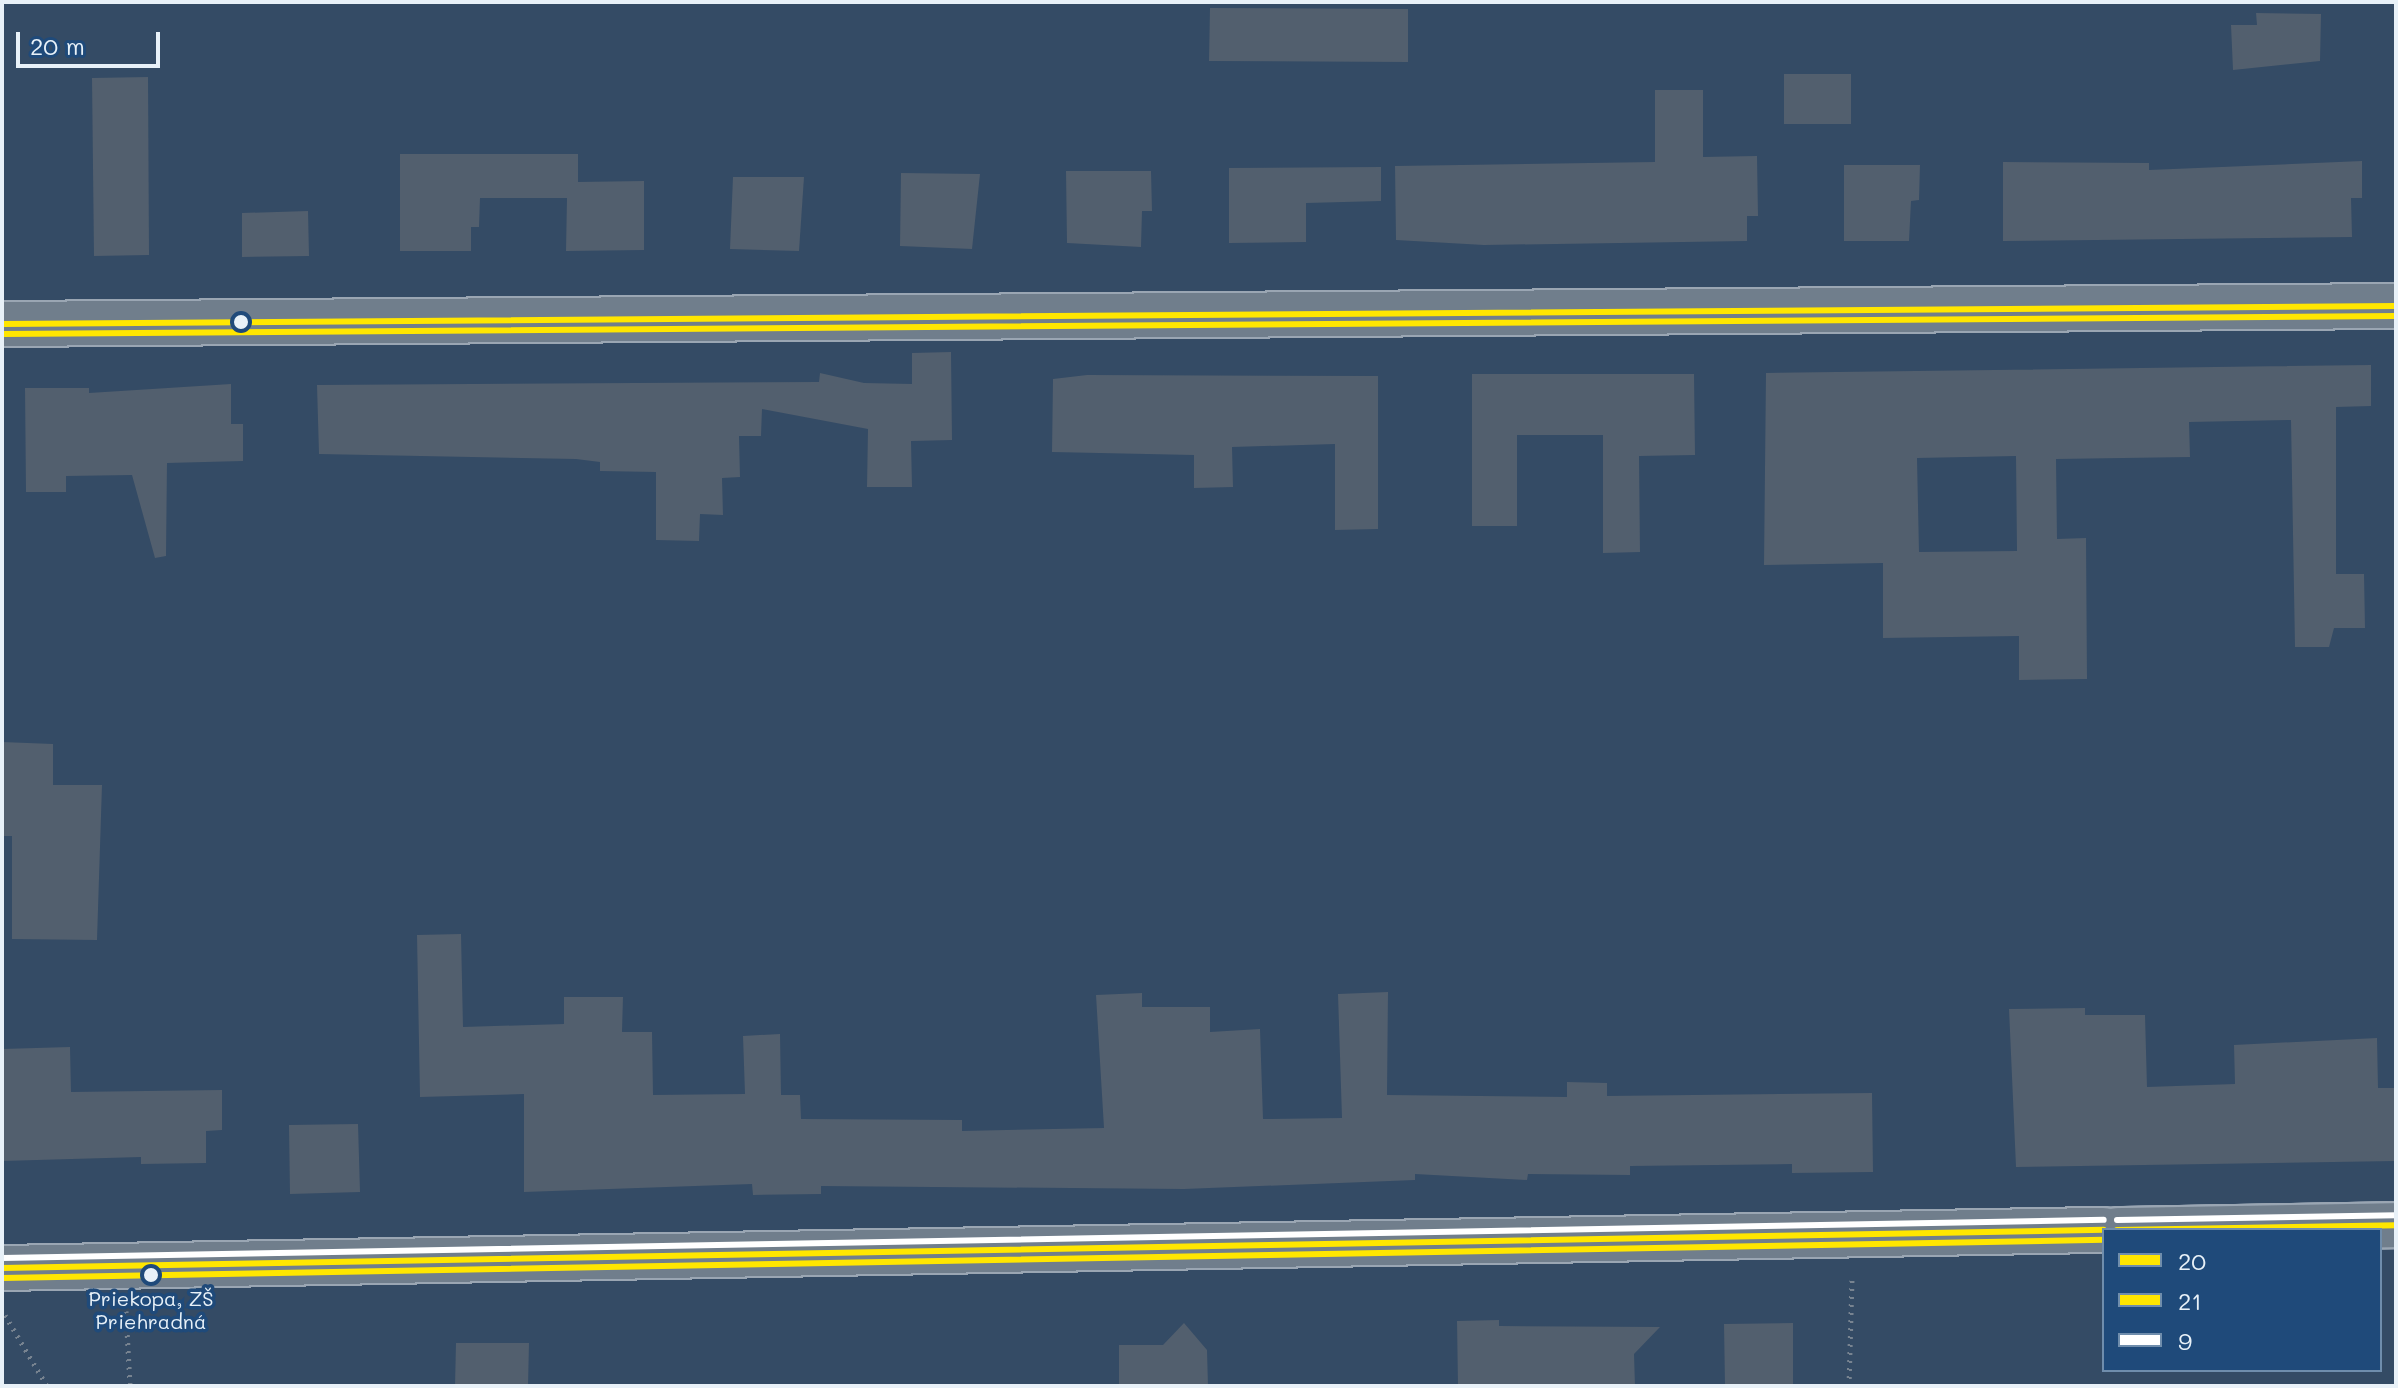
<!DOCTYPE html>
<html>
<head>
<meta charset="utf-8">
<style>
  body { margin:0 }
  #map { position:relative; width:2398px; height:1388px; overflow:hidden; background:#344b65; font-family:Mali,sans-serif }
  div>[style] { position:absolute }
  .building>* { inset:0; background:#525f6e }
  .path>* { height:5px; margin-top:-2.5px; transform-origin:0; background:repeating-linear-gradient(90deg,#778390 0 2px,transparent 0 8px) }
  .roads { filter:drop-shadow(2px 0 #9aa6b3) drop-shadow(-2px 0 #9aa6b3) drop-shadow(0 2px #9aa6b3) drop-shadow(0 -2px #9aa6b3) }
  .minor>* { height:44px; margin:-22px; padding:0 22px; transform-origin:22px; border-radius:22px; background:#707e8c }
  .bus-1>* { height:6px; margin:-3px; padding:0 3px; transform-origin:3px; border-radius:3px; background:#ffe600 }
  .bus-2>* { height:6px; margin:-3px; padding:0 3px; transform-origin:3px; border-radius:3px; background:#ffe600 }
  .bus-3>* { height:6px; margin:-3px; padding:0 3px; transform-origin:3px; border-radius:3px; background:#fff }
  .dots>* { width:22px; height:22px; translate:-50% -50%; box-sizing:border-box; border:4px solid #1f4a7a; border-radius:50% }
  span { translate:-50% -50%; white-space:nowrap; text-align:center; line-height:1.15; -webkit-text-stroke:7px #1f4a7a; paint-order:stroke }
  .bus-label { font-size:20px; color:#e8f1f8 }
  .frame { position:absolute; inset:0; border:4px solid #e8f1f8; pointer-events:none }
  .legend { position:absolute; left:2102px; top:1228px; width:280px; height:144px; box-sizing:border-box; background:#1f4a7a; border:2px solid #6f8dac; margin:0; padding:10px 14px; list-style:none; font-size:24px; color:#e8f1f8 }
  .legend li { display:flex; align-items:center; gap:16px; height:40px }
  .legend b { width:40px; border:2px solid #6f8dac }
  .scale { position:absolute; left:16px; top:32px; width:144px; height:36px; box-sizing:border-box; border:4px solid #e8f1f8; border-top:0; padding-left:10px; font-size:24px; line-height:28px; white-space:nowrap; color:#e8f1f8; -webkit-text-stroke:6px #1f4a7a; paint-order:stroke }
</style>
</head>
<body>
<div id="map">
  <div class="building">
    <i style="clip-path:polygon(1210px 8px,1408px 9px,1408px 62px,1209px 61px)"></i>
    <i style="clip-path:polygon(2256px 13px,2321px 14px,2320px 61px,2233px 70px,2231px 25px,2257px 25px)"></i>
    <i style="clip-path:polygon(1784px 74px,1851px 74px,1851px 124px,1784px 124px)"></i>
    <i style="clip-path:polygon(148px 77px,149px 255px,94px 256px,92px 78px)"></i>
    <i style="clip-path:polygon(1655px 90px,1703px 90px,1703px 157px,1757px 156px,1758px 216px,1747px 216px,1747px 241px,1484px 245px,1396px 240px,1395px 166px,1655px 162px)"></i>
    <i style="clip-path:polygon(400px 154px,578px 154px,578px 182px,644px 181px,644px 250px,566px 251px,567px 198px,480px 198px,479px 227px,471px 227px,471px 251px,400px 251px)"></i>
    <i style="clip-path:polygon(2362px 161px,2362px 198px,2351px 198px,2352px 237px,2003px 241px,2003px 162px,2149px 163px,2149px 170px)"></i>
    <i style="clip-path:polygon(1844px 165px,1920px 165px,1919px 200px,1911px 201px,1909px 241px,1844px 241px)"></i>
    <i style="clip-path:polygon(1381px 167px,1381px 201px,1306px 203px,1306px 242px,1229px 243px,1229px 168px)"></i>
    <i style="clip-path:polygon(1066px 171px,1151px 171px,1152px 211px,1142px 211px,1141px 247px,1067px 243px)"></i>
    <i style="clip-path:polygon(901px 173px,980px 174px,972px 249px,900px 246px)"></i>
    <i style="clip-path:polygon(733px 177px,804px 177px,799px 251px,730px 249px)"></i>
    <i style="clip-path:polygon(308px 211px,309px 256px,242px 257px,242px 213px)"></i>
    <i style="clip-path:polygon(951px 352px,952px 440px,911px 441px,912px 487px,867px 487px,868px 429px,762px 409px,761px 436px,739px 436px,740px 477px,722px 478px,723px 515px,700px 514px,699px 541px,656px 540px,656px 472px,600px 471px,600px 462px,576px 459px,319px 454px,317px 385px,819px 382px,820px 373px,864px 383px,912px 384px,912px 353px)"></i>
    <i style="clip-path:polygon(evenodd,2371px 365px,2371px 406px,2336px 407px,2336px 574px,2364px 574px,2365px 628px,2334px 628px,2329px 647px,2295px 647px,2291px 420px,2189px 422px,2190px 457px,2056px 459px,2057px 539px,2086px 538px,2087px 679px,2019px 680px,2019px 636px,1883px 638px,1883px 563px,1764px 565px,1766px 373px,2371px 365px,2016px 456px,2017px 551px,1919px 552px,1917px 458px,2016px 456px)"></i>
    <i style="clip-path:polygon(1472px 374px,1694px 374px,1695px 455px,1639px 456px,1640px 552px,1603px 553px,1603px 435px,1517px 435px,1517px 526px,1472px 526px)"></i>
    <i style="clip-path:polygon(1087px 375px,1378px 376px,1378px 529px,1335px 530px,1335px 444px,1232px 447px,1233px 487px,1194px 488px,1194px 455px,1052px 452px,1053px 379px)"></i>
    <i style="clip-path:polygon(231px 384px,231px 424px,243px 424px,243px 461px,167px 463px,166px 556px,155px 558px,132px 475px,66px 476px,66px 492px,26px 492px,25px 388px,89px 388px,89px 393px)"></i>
    <i style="clip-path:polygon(2px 742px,53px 744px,53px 785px,102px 785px,97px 940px,12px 939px,12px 836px,2px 836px)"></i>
    <i style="clip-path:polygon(461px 934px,463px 1027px,564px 1024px,564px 997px,623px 997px,622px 1032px,652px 1032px,653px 1095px,745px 1094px,743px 1036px,780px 1034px,781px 1095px,800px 1095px,801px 1119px,962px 1120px,962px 1131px,1104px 1128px,1096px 995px,1142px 993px,1142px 1007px,1210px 1007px,1210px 1032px,1260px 1029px,1263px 1119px,1342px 1118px,1338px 994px,1388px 992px,1387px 1095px,1567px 1097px,1567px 1082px,1607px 1083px,1607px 1096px,1872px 1093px,1873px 1172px,1792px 1173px,1792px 1164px,1630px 1166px,1630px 1175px,1528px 1174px,1527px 1180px,1415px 1174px,1415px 1180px,1184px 1189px,821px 1186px,821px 1194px,753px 1195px,752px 1184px,524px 1192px,524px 1094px,420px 1097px,417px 935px)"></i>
    <i style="clip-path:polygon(2085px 1008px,2085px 1015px,2145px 1015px,2147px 1087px,2235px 1084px,2234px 1045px,2377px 1038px,2378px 1088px,2396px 1088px,2396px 1161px,2016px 1167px,2009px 1009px)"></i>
    <i style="clip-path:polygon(70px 1047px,71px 1092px,222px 1090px,222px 1130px,206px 1131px,206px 1163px,141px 1164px,141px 1157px,2px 1161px,2px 1049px)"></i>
    <i style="clip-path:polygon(358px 1124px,360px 1192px,290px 1194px,289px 1125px)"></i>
    <i style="clip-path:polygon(1499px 1320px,1499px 1326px,1660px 1327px,1634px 1354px,1635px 1386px,1458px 1386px,1457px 1321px)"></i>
    <i style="clip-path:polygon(1184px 1323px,1207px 1350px,1208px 1386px,1119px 1386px,1119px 1345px,1163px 1345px)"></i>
    <i style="clip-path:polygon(1793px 1323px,1793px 1386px,1725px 1386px,1724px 1324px)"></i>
    <i style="clip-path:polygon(456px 1343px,529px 1343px,528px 1386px,455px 1386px)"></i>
  </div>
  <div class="path">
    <i style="left:126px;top:1311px;width:75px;rotate:86.9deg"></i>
    <i style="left:5px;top:1315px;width:82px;rotate:59.4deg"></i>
    <i style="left:1849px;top:1386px;width:106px;rotate:-88.4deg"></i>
  </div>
  <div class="roads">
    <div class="minor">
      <i style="left:2px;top:324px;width:2394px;rotate:-0.43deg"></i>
      <i style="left:2117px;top:1230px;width:279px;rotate:-1deg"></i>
      <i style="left:2px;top:1268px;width:2102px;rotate:-1.04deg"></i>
    </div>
  </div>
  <div class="bus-1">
    <i style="left:2px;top:324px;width:2394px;rotate:-0.43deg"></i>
    <i style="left:2117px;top:1230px;width:279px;rotate:-1deg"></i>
    <i style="left:2px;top:1268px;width:2102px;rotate:-1.04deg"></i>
  </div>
  <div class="bus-2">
    <i style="left:2px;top:334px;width:2394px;rotate:-0.43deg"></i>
    <i style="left:2px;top:1278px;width:2102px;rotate:-1.04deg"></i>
  </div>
  <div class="bus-3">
    <i style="left:2117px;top:1220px;width:279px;rotate:-1deg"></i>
    <i style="left:2px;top:1258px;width:2102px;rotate:-1.04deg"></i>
  </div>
  <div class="dots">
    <i style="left:241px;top:322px;background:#e8f1f8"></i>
    <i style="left:151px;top:1275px;background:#e8f1f8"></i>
  </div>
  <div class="bus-label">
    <span style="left:151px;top:1310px">Priekopa, ZŠ<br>Priehradná</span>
  </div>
  <div class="frame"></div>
  <ul class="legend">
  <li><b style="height:10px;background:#ffe600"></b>20</li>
  <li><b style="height:10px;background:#ffe600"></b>21</li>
  <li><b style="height:10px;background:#fff"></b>9</li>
  </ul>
  <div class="scale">20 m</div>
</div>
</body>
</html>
